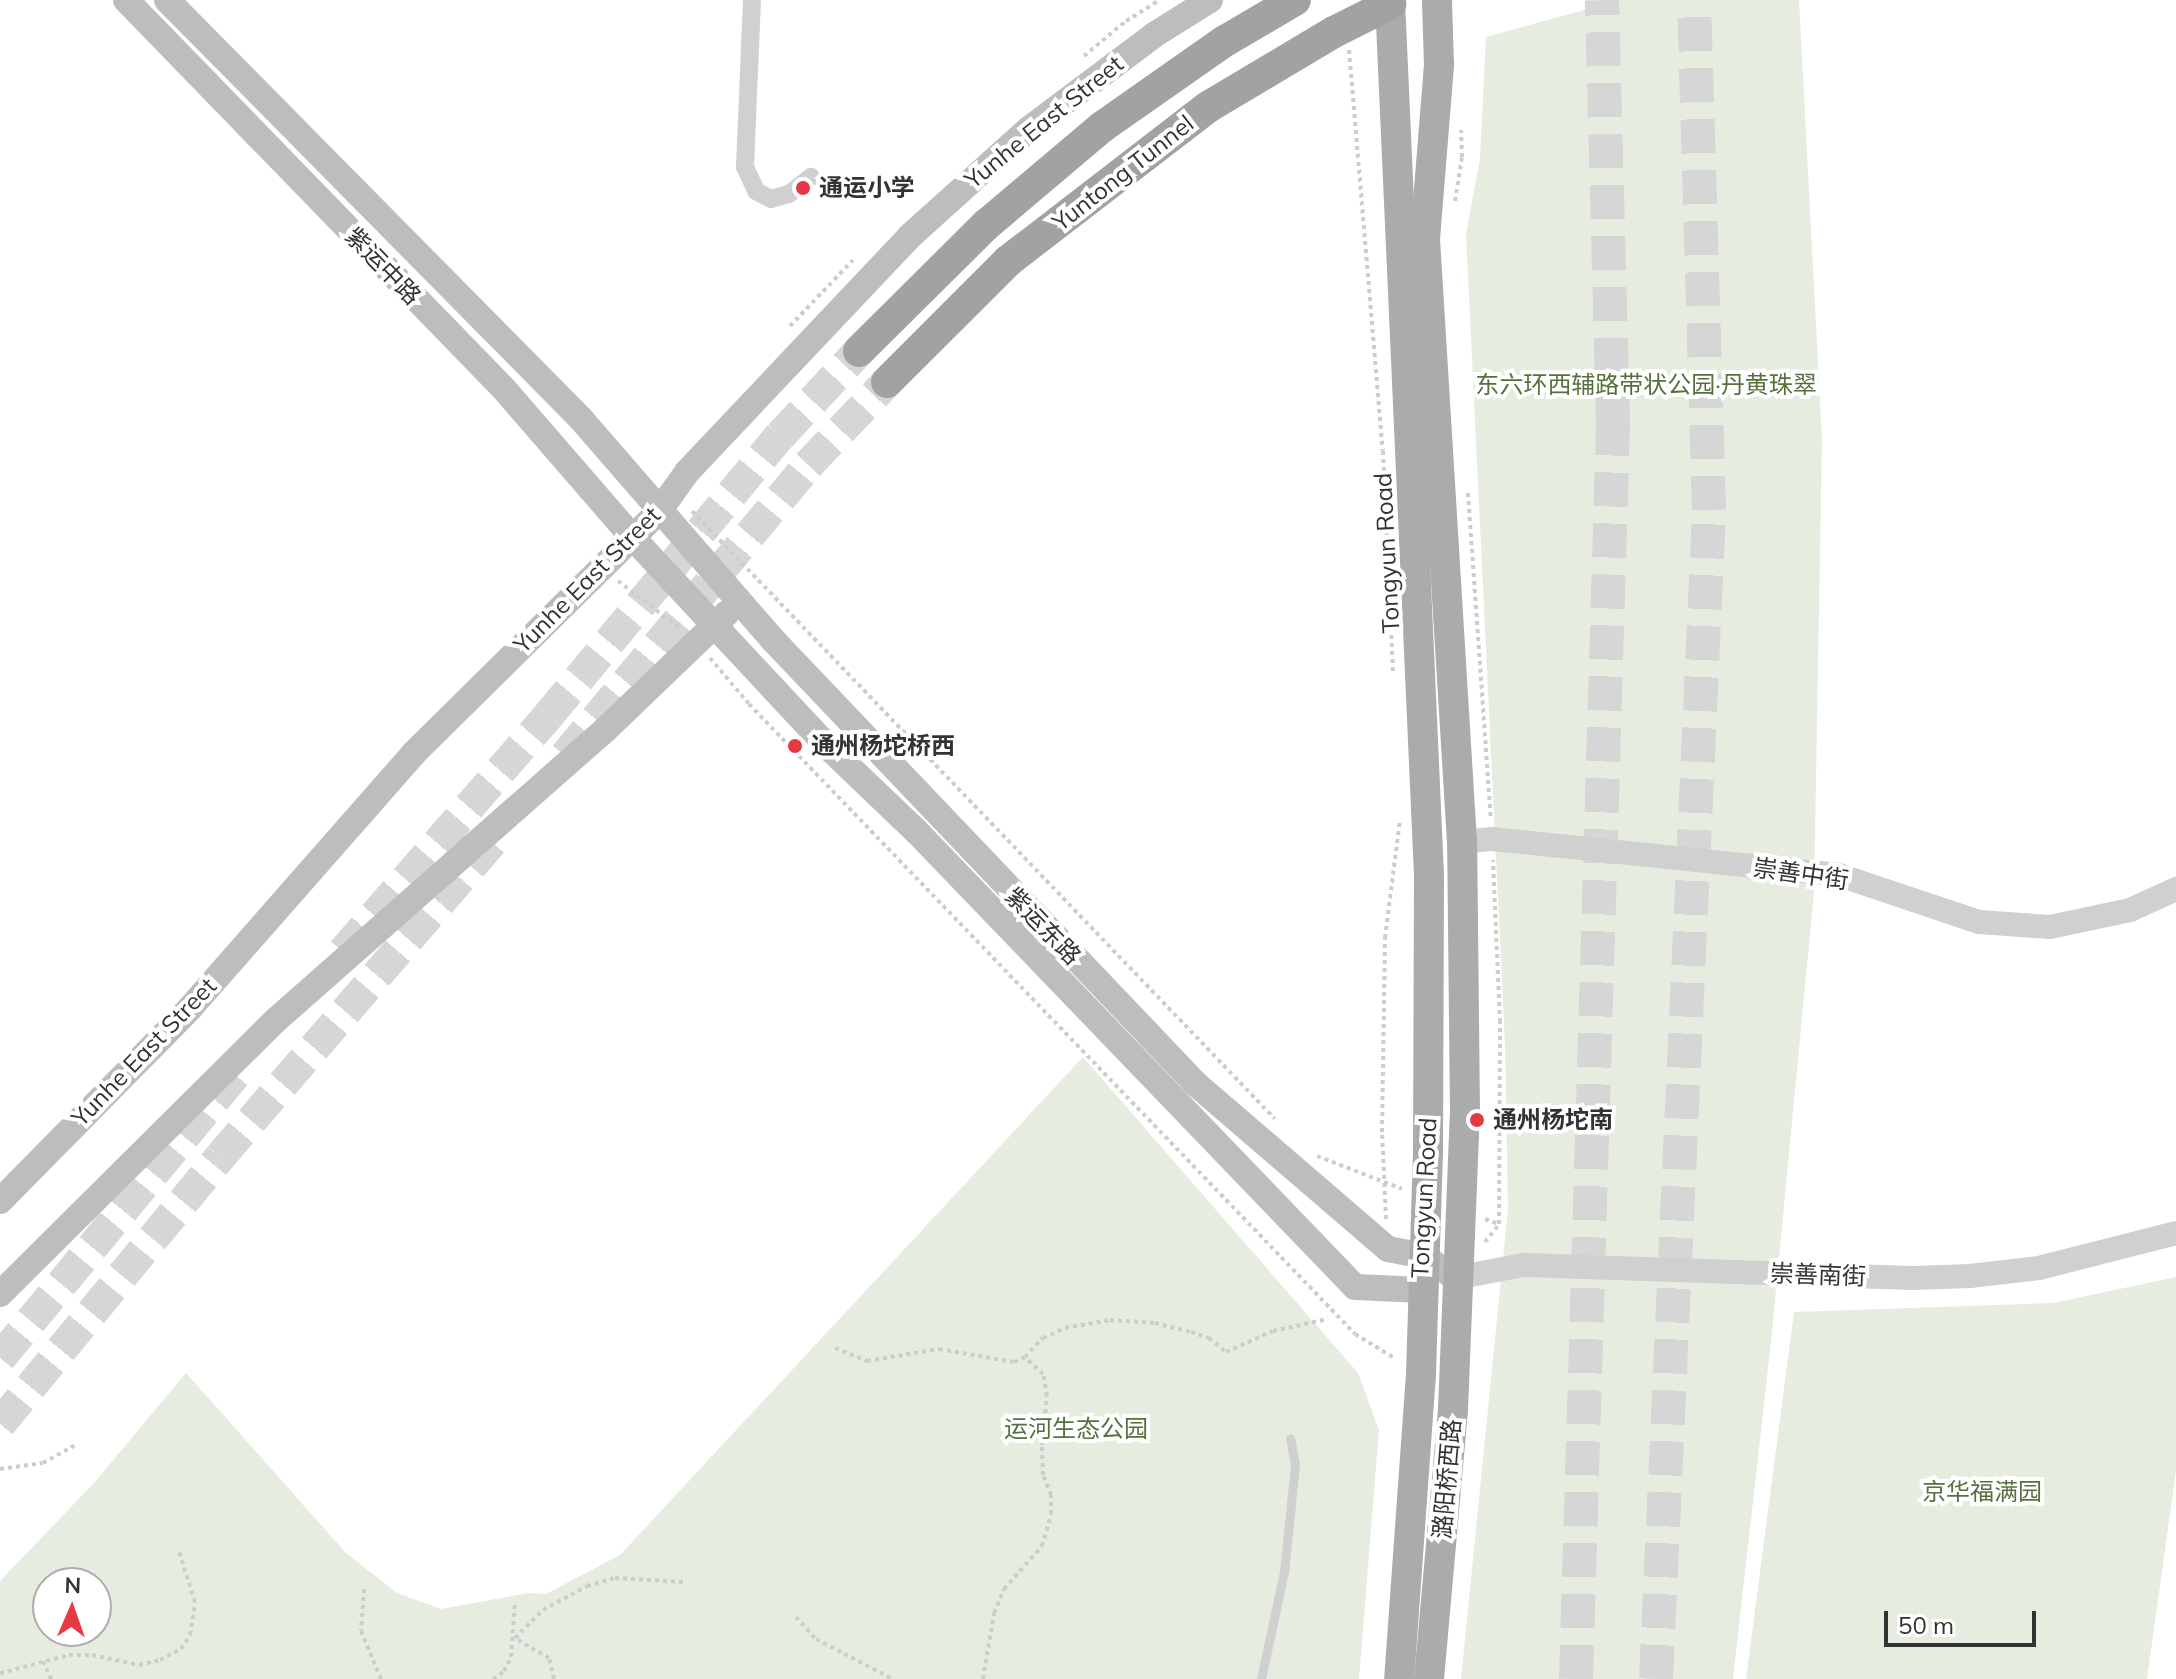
<!DOCTYPE html>
<html>
<head>
<meta charset="utf-8">
<style>
  body { margin:0 }
  #map { position:relative; width:2176px; height:1679px; overflow:hidden; background:#fff; font-family:Mulish,"Noto Sans SC",sans-serif }
  div>[style] { position:absolute }
  .green>* { inset:0; background:#e6ecdf }
  .trunk-tunnel>* { height:32px; margin-top:-16px; transform-origin:0; background:repeating-linear-gradient(90deg,#d6d6d6 0 32px,transparent 0 48px) }
  .motorway-tunnel>* { height:34px; margin-top:-17px; transform-origin:0; background:repeating-linear-gradient(90deg,#d6d6d6 0 34px,transparent 0 51px) }
  .path>* { height:4px; margin-top:-2px; transform-origin:0; background:repeating-linear-gradient(90deg,#cdcdcd 0 4px,transparent 0 8px) }
  .service>* { height:9px; margin:-4.5px; padding:0 4.5px; transform-origin:4.5px; border-radius:4.5px; background:#d0d0d0 }
  .minor>* { height:18px; margin:-9px; padding:0 9px; transform-origin:9px; border-radius:9px; background:#d0d0d0 }
  .tertiary>* { height:24px; margin:-12px; padding:0 12px; transform-origin:12px; border-radius:12px; background:#d0d0d0 }
  .secondary>* { height:26px; margin:-13px; padding:0 13px; transform-origin:13px; border-radius:13px; background:#bdbdbd }
  .primary>* { height:30px; margin:-15px; padding:0 15px; transform-origin:15px; border-radius:15px; background:#ababab }
  .trunk>* { height:32px; margin:-16px; padding:0 16px; transform-origin:16px; border-radius:16px; background:#a2a2a2 }
  .dots>* { width:22px; height:22px; translate:-50% -50%; box-sizing:border-box; border:4px solid #fff; border-radius:50% }
  span { translate:-50% -50%; white-space:nowrap; text-align:center; line-height:1.15; -webkit-text-stroke:8px #fff; paint-order:stroke }
  .street-label { font-size:24px; color:#333 }
  .poi-label { font-size:24px; color:#333; font-weight:700 }
  .left { translate:0 -50%; text-align:left }
  .park-label { font-size:24px; color:#56703f }
  .north { position:absolute; left:32px; top:1567px; width:80px; height:80px; box-sizing:border-box; background:#fff; border:2px solid #adadad; border-radius:50%; rotate:2deg; font-size:22px; font-weight:700; line-height:32px; text-align:center; color:#333 }
  .north::after { content:''; display:block; margin:auto; width:28px; height:36px; background:#e63946; clip-path:polygon(50% 0,100% 100%,50% 72%,0 100%) }
  .scale { position:absolute; left:1884px; top:1611px; width:152px; height:36px; box-sizing:border-box; border:4px solid #333; border-top:0; padding-left:10px; font-size:24px; line-height:28px; white-space:nowrap; color:#333; -webkit-text-stroke:6px #fff; paint-order:stroke }
</style>
</head>
<body>
<div id="map">
  <div class="green">
    <i style="clip-path:polygon(1620px 0,1799px 0,1822px 439px,1814px 892px,1771px 1342px,1733px 1679px,1461px 1679px,1508px 1209px,1505px 1044px,1466px 234px,1480px 159px,1486px 37px)"></i>
    <i style="clip-path:polygon(evenodd,1083px 1057px,1358px 1373px,1379px 1430px,1359px 1679px,0 1679px,0 1581px,93px 1484px,186px 1373px,345px 1552px,397px 1593px,441px 1609px,529px 1593px,546px 1594px,620px 1555px,1083px 1057px,48px 1583px,96px 1583px,96px 1631px,48px 1631px,48px 1583px)"></i>
    <i style="clip-path:polygon(2176px 1277px,2176px 1471px,2147px 1679px,1746px 1679px,1794px 1312px,2053px 1303px)"></i>
  </div>
  <div class="trunk-tunnel">
    <i style="left:565px;top:756px;width:379px;rotate:-50.1deg"></i>
    <i style="left:808px;top:465px;width:115px;rotate:-46.4deg"></i>
    <i style="left:343px;top:952px;width:313px;rotate:-49deg"></i>
    <i style="left:548px;top:716px;width:364px;rotate:-50.4deg"></i>
    <i style="left:780px;top:436px;width:116px;rotate:-47.1deg"></i>
    <i style="left:0;top:1358px;width:369px;rotate:-50.3deg"></i>
    <i style="left:0;top:1424px;width:346px;rotate:-50.5deg"></i>
    <i style="left:220px;top:1157px;width:427px;rotate:-49.2deg"></i>
  </div>
  <div class="motorway-tunnel">
    <i style="left:1576px;top:1679px;width:1257px;rotate:-88.31deg"></i>
    <i style="left:1613px;top:423px;width:423px;rotate:-91.5deg"></i>
    <i style="left:1656px;top:1679px;width:1170px;rotate:-87.4deg"></i>
    <i style="left:1709px;top:510px;width:510px;rotate:-91.68deg"></i>
  </div>
  <div class="path">
    <i style="left:1349px;top:50px;width:402px;rotate:85.2deg"></i>
    <i style="left:1383px;top:451px;width:221px;rotate:87.4deg"></i>
    <i style="left:1084px;top:56px;width:55px;rotate:-39.8deg"></i>
    <i style="left:1126px;top:21px;width:39px;rotate:-32deg"></i>
    <i style="left:1455px;top:201px;width:45px;rotate:-81deg"></i>
    <i style="left:1462px;top:157px;width:27px;rotate:-92deg"></i>
    <i style="left:790px;top:326px;width:91px;rotate:-46.3deg"></i>
    <i style="left:1468px;top:493px;width:327px;rotate:86deg"></i>
    <i style="left:692px;top:511px;width:842px;rotate:46.2deg"></i>
    <i style="left:618px;top:581px;width:79px;rotate:37.3deg"></i>
    <i style="left:710px;top:658px;width:60px;rotate:49.7deg"></i>
    <i style="left:749px;top:704px;width:874px;rotate:46.11deg"></i>
    <i style="left:1355px;top:1334px;width:48px;rotate:31.4deg"></i>
    <i style="left:1317px;top:1156px;width:91px;rotate:21.2deg"></i>
    <i style="left:1386px;top:1219px;width:87px;rotate:-92.6deg"></i>
    <i style="left:1382px;top:1132px;width:194px;rotate:-89.1deg"></i>
    <i style="left:1385px;top:938px;width:119px;rotate:-82.8deg"></i>
    <i style="left:1485px;top:1219px;width:15px;rotate:20deg"></i>
    <i style="left:1485px;top:1242px;width:23px;rotate:-52deg"></i>
    <i style="left:1499px;top:1224px;width:202px;rotate:-89.7deg"></i>
    <i style="left:1500px;top:1022px;width:162px;rotate:-92.5deg"></i>
    <i style="left:835px;top:1348px;width:35px;rotate:22deg"></i>
    <i style="left:867px;top:1361px;width:73px;rotate:-9.5deg"></i>
    <i style="left:939px;top:1349px;width:76px;rotate:9.8deg"></i>
    <i style="left:1014px;top:1362px;width:12px;rotate:-24deg"></i>
    <i style="left:1025px;top:1357px;width:26px;rotate:-47deg"></i>
    <i style="left:1043px;top:1338px;width:24px;rotate:-24deg"></i>
    <i style="left:1065px;top:1328px;width:46px;rotate:-10.1deg"></i>
    <i style="left:1110px;top:1320px;width:45px;rotate:3.8deg"></i>
    <i style="left:1155px;top:1323px;width:37px;rotate:14deg"></i>
    <i style="left:1191px;top:1332px;width:19px;rotate:18deg"></i>
    <i style="left:1209px;top:1338px;width:22px;rotate:39deg"></i>
    <i style="left:1226px;top:1352px;width:51px;rotate:-24.1deg"></i>
    <i style="left:1273px;top:1331px;width:56px;rotate:-12.3deg"></i>
    <i style="left:0;top:1469px;width:43px;rotate:-7.9deg"></i>
    <i style="left:43px;top:1463px;width:38px;rotate:-29deg"></i>
    <i style="left:364px;top:1589px;width:42px;rotate:94.1deg"></i>
    <i style="left:361px;top:1631px;width:52px;rotate:67.4deg"></i>
    <i style="left:796px;top:1617px;width:30px;rotate:48deg"></i>
    <i style="left:816px;top:1639px;width:87px;rotate:27.5deg"></i>
    <i style="left:43px;top:1661px;width:20px;rotate:66deg"></i>
    <i style="left:0;top:1673px;width:71px;rotate:-14.6deg"></i>
    <i style="left:69px;top:1655px;width:23px"></i>
    <i style="left:92px;top:1655px;width:48px;rotate:12deg"></i>
    <i style="left:139px;top:1665px;width:22px;rotate:-13deg"></i>
    <i style="left:160px;top:1660px;width:24px;rotate:-28deg"></i>
    <i style="left:181px;top:1649px;width:17px;rotate:-57deg"></i>
    <i style="left:190px;top:1635px;width:33px;rotate:-81deg"></i>
    <i style="left:195px;top:1602px;width:53px;rotate:-107.4deg"></i>
    <i style="left:493px;top:1679px;width:14px;rotate:-36deg"></i>
    <i style="left:504px;top:1671px;width:16px;rotate:-63deg"></i>
    <i style="left:511px;top:1657px;width:55px;rotate:-85.8deg"></i>
    <i style="left:554px;top:1679px;width:22px;rotate:-103deg"></i>
    <i style="left:549px;top:1658px;width:39px;rotate:-150deg"></i>
    <i style="left:515px;top:1638px;width:40px;rotate:-45deg"></i>
    <i style="left:543px;top:1610px;width:50px;rotate:-28.6deg"></i>
    <i style="left:587px;top:1586px;width:29px;rotate:-16deg"></i>
    <i style="left:615px;top:1578px;width:70px;rotate:3.3deg"></i>
    <i style="left:983px;top:1679px;width:67px;rotate:-80.5deg"></i>
    <i style="left:994px;top:1613px;width:26px;rotate:-67deg"></i>
    <i style="left:1004px;top:1589px;width:57px;rotate:-48.5deg"></i>
    <i style="left:1042px;top:1546px;width:33px;rotate:-74deg"></i>
    <i style="left:1051px;top:1514px;width:19px;rotate:-90deg"></i>
    <i style="left:1051px;top:1495px;width:22px;rotate:-112deg"></i>
    <i style="left:1043px;top:1475px;width:30px;rotate:-92deg"></i>
    <i style="left:1042px;top:1445px;width:49px;rotate:-84.2deg"></i>
    <i style="left:1047px;top:1396px;width:22px;rotate:-100deg"></i>
    <i style="left:1043px;top:1374px;width:25px;rotate:-137deg"></i>
  </div>
  <div class="service">
    <i style="left:1261px;top:1679px;width:109px;rotate:-77.9deg"></i>
    <i style="left:1284px;top:1572px;width:108px;rotate:-84.1deg"></i>
    <i style="left:1295px;top:1465px;width:27px;rotate:-100deg"></i>
  </div>
  <div class="minor">
    <i style="left:752px;top:0;width:167px;rotate:92.4deg"></i>
    <i style="left:745px;top:167px;width:26px;rotate:65deg"></i>
    <i style="left:756px;top:191px;width:17px;rotate:28deg"></i>
    <i style="left:771px;top:199px;width:19px;rotate:-16deg"></i>
    <i style="left:789px;top:194px;width:28px;rotate:-38deg"></i>
  </div>
  <div class="tertiary">
    <i style="left:1462px;top:842px;width:30px;rotate:-6deg"></i>
    <i style="left:1492px;top:839px;width:349px;rotate:5.9deg"></i>
    <i style="left:1839px;top:875px;width:148px;rotate:18.6deg"></i>
    <i style="left:1979px;top:922px;width:71px;rotate:4deg"></i>
    <i style="left:2050px;top:927px;width:82px;rotate:-12deg"></i>
    <i style="left:2130px;top:910px;width:51px;rotate:-24.5deg"></i>
    <i style="left:1456px;top:1278px;width:68px;rotate:-11deg"></i>
    <i style="left:1523px;top:1265px;width:390px;rotate:1.9deg"></i>
    <i style="left:1913px;top:1278px;width:57px;rotate:-2deg"></i>
    <i style="left:1970px;top:1276px;width:69px;rotate:-6.6deg"></i>
    <i style="left:2039px;top:1268px;width:141px;rotate:-14.3deg"></i>
  </div>
  <div class="secondary">
    <i style="left:126px;top:0;width:542px;rotate:45.82deg"></i>
    <i style="left:504px;top:389px;width:197px;rotate:49.1deg"></i>
    <i style="left:633px;top:538px;width:283px;rotate:47deg"></i>
    <i style="left:826px;top:745px;width:127px;rotate:43.7deg"></i>
    <i style="left:918px;top:833px;width:630px;rotate:46.09deg"></i>
    <i style="left:1355px;top:1287px;width:67px;rotate:2.6deg"></i>
    <i style="left:167px;top:0;width:589px;rotate:45.34deg"></i>
    <i style="left:581px;top:419px;width:293px;rotate:49deg"></i>
    <i style="left:773px;top:640px;width:613px;rotate:46.39deg"></i>
    <i style="left:1196px;top:1084px;width:253px;rotate:40.7deg"></i>
    <i style="left:1388px;top:1249px;width:36px;rotate:11deg"></i>
    <i style="left:1423px;top:1256px;width:40px;rotate:34deg"></i>
    <i style="left:0;top:1201px;width:272px;rotate:-45.4deg"></i>
    <i style="left:191px;top:1007px;width:337px;rotate:-48.7deg"></i>
    <i style="left:413px;top:754px;width:347px;rotate:-44.6deg"></i>
    <i style="left:660px;top:510px;width:47px;rotate:-54.6deg"></i>
    <i style="left:687px;top:472px;width:323px;rotate:-46.6deg"></i>
    <i style="left:909px;top:237px;width:161px;rotate:-42deg"></i>
    <i style="left:1029px;top:129px;width:156px;rotate:-36.9deg"></i>
    <i style="left:1154px;top:35px;width:66px;rotate:-32deg"></i>
    <i style="left:0;top:1294px;width:389px;rotate:-44.8deg"></i>
    <i style="left:276px;top:1020px;width:439px;rotate:-41.4deg"></i>
    <i style="left:605px;top:730px;width:169px;rotate:-43.8deg"></i>
  </div>
  <div class="primary">
    <i style="left:1390px;top:0;width:875px;rotate:87.45deg"></i>
    <i style="left:1429px;top:874px;width:277px;rotate:90.2deg"></i>
    <i style="left:1428px;top:1151px;width:223px;rotate:91.8deg"></i>
    <i style="left:1421px;top:1374px;width:306px;rotate:94.1deg"></i>
    <i style="left:1429px;top:1679px;width:271px;rotate:-84.9deg"></i>
    <i style="left:1453px;top:1409px;width:294px;rotate:-87.7deg"></i>
    <i style="left:1465px;top:1115px;width:273px;rotate:-90.6deg"></i>
    <i style="left:1462px;top:842px;width:604px;rotate:-93.51deg"></i>
    <i style="left:1425px;top:239px;width:175px;rotate:-85.4deg"></i>
    <i style="left:1439px;top:65px;width:65px;rotate:-91.8deg"></i>
  </div>
  <div class="trunk">
    <i style="left:859px;top:351px;width:179px;rotate:-44.8deg"></i>
    <i style="left:986px;top:225px;width:152px;rotate:-40.2deg"></i>
    <i style="left:1102px;top:127px;width:150px;rotate:-35deg"></i>
    <i style="left:1225px;top:41px;width:81px;rotate:-30.4deg"></i>
    <i style="left:887px;top:382px;width:171px;rotate:-45deg"></i>
    <i style="left:1008px;top:261px;width:252px;rotate:-37.6deg"></i>
    <i style="left:1208px;top:107px;width:147px;rotate:-30.8deg"></i>
    <i style="left:1334px;top:32px;width:63px;rotate:-26.6deg"></i>
  </div>
  <div class="dots">
    <i style="left:803px;top:188px;background:#e63946"></i>
    <i style="left:795px;top:746px;background:#e63946"></i>
    <i style="left:1477px;top:1120px;background:#e63946"></i>
  </div>
  <div class="street-label">
    <span style="left:1044px;top:122px;rotate:-39deg">Yunhe East Street</span>
    <span style="left:1123px;top:173px;rotate:-38deg">Yuntong Tunnel</span>
    <span style="left:383px;top:266px;rotate:46deg">紫运中路</span>
    <span style="left:1387px;top:553px;rotate:-93deg">Tongyun Road</span>
    <span style="left:587px;top:580px;rotate:-45deg">Yunhe East Street</span>
    <span style="left:1801px;top:874px;rotate:8deg">崇善中街</span>
    <span style="left:1043px;top:926px;rotate:46deg">紫运东路</span>
    <span style="left:144px;top:1052px;rotate:-46deg">Yunhe East Street</span>
    <span style="left:1424px;top:1198px;rotate:-87deg">Tongyun Road</span>
    <span style="left:1818px;top:1275px;rotate:2deg">崇善南街</span>
    <span style="left:1447px;top:1479px;rotate:-85deg">潞阳桥西路</span>
  </div>
  <div class="poi-label">
    <span class="left" style="left:819px;top:188px">通运小学</span>
    <span class="left" style="left:811px;top:746px">通州杨坨桥西</span>
    <span class="left" style="left:1493px;top:1120px">通州杨坨南</span>
  </div>
  <div class="park-label">
    <span style="left:1646px;top:385px">东六环西辅路带状公园·丹黄珠翠</span>
    <span style="left:1076px;top:1429px">运河生态公园</span>
    <span style="left:1982px;top:1492px">京华福满园</span>
  </div>
  <div class="north">N</div>
  <div class="scale">50 m</div>
</div>
</body>
</html>
